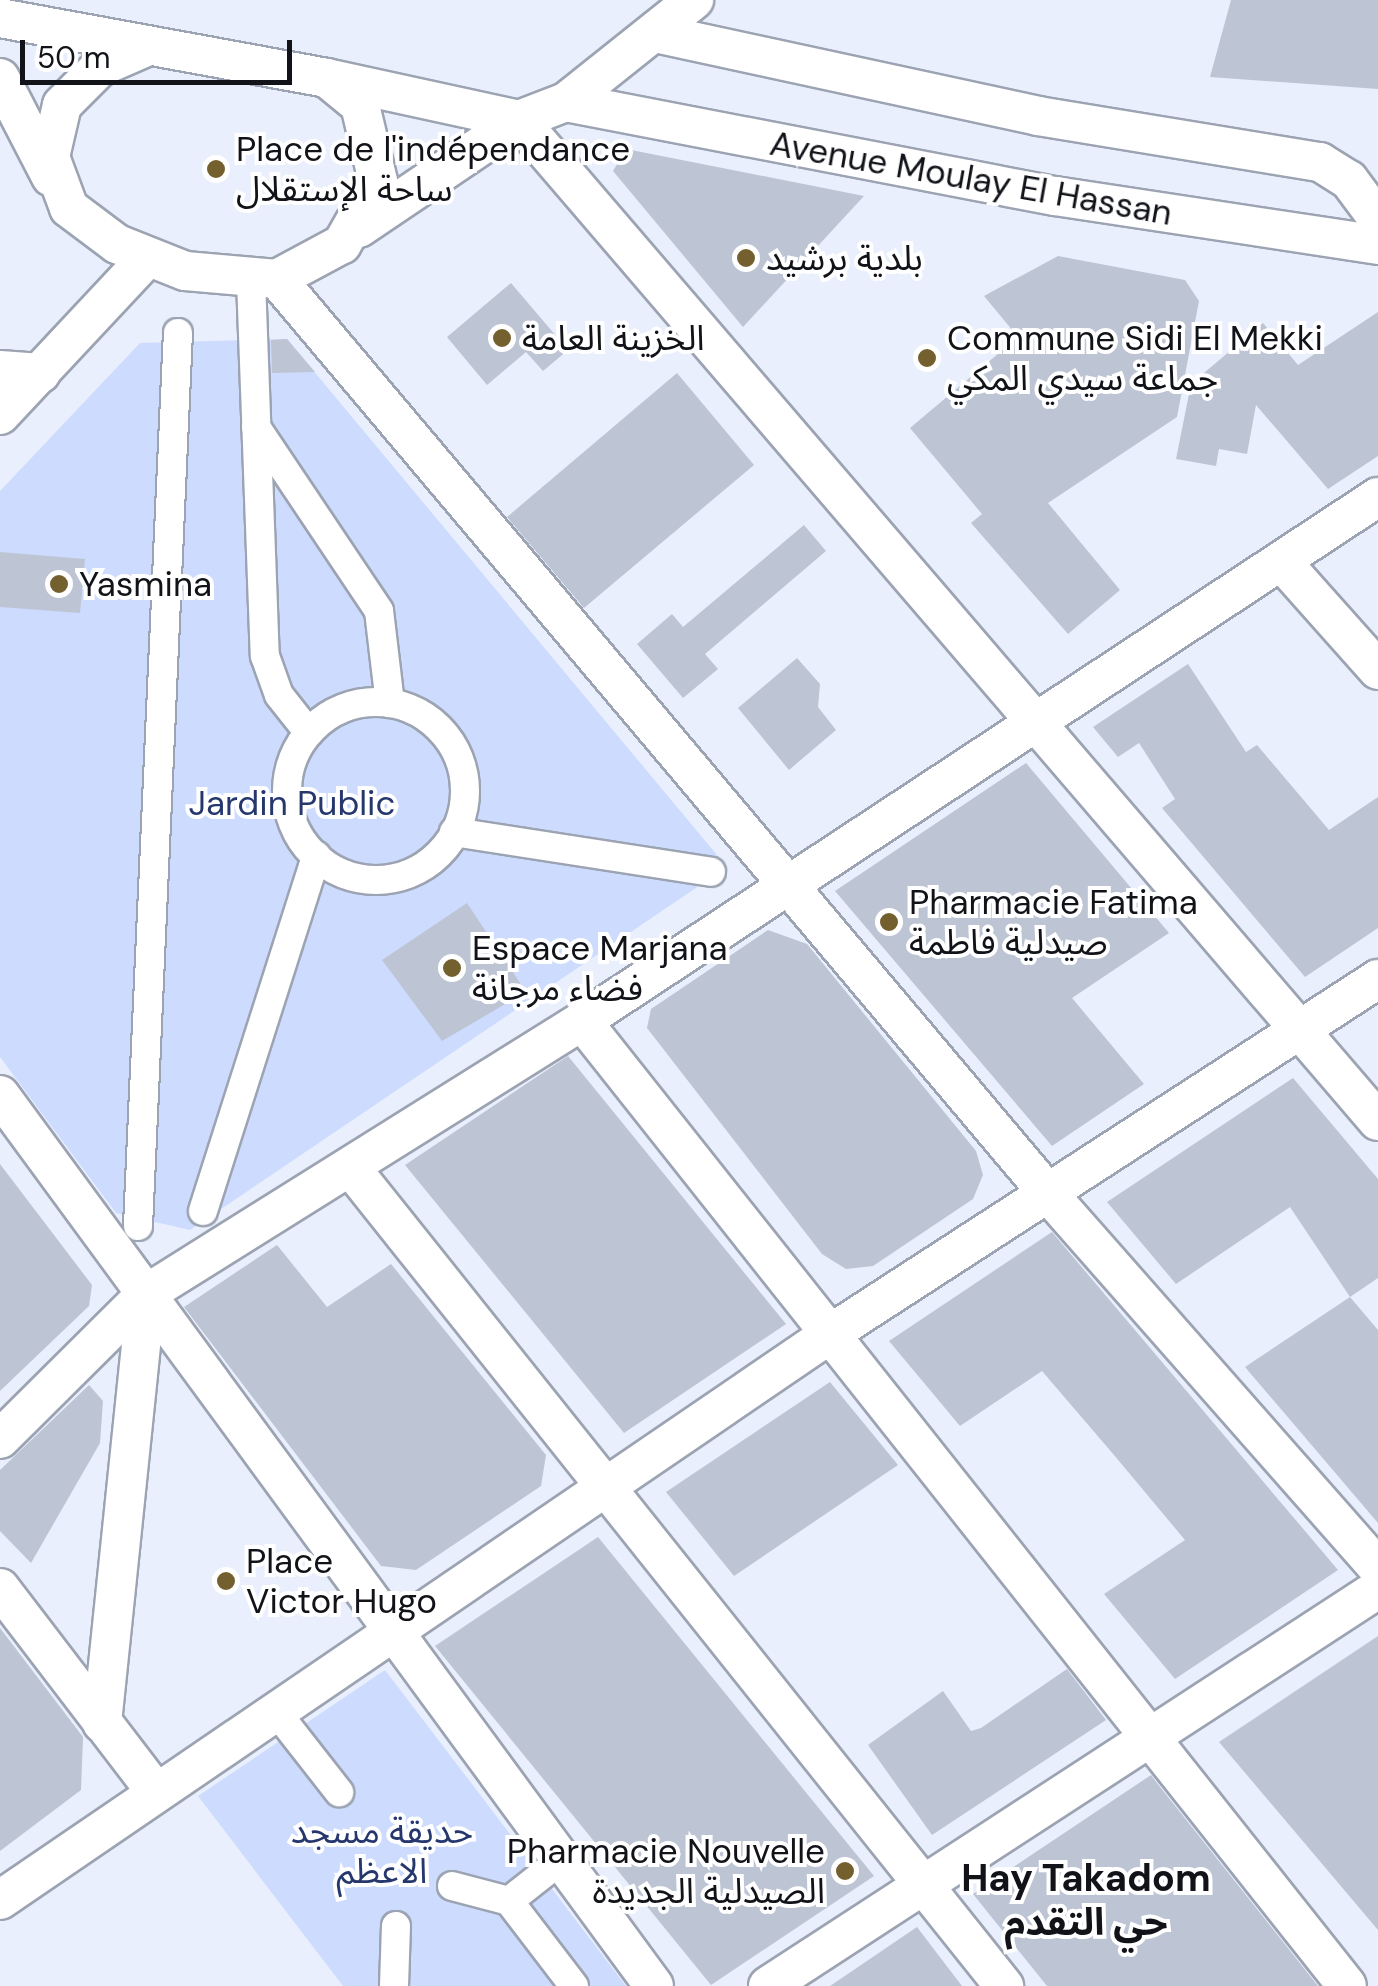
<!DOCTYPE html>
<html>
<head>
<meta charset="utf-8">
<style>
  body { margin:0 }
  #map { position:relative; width:1378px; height:1986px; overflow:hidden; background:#e9effc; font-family:"DM Sans","Noto Sans Arabic",sans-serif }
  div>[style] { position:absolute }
  .green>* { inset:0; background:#cddcfe }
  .building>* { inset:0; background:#bdc4d4 }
  .roads { filter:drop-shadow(2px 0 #9ca3b2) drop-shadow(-2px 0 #9ca3b2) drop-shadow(0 2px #9ca3b2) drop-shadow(0 -2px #9ca3b2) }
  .pedestrian>* { height:28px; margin:-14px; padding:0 14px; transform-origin:14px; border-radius:14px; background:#fff }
  .pedestrian>.ring { margin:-14px; padding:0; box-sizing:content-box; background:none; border:28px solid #fff; border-radius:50% }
  .minor>* { height:38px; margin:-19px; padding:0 19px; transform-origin:19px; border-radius:19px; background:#fff }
  .dots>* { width:28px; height:28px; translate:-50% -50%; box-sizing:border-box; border:5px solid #fff; border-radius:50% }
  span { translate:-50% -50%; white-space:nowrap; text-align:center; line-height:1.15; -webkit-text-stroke:8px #fff; paint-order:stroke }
  .poi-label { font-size:35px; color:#111319 }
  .left { translate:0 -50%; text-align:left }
  .right { translate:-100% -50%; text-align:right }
  .street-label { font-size:35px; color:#111319 }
  .park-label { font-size:35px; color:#25376c }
  .neighbourhood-label { font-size:38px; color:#111319; font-weight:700 }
  .scale { position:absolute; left:20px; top:40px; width:272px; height:45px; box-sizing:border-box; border:5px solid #111319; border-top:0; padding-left:12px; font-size:30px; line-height:35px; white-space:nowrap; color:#111319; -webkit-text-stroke:8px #fff; paint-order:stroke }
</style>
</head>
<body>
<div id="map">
  <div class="green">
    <i style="clip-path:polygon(287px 339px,727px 867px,190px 1230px,116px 1213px,0 1057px,0 491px,140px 343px)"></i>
    <i style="clip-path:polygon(385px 1670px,626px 1986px,343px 1986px,198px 1796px)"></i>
  </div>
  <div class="building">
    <i style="clip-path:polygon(1231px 0,1378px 0,1378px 89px,1210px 77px)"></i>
    <i style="clip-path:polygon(626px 149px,864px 196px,743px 327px,613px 171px)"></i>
    <i style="clip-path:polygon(1058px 256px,1185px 280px,1199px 301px,1177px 417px,1048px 503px,1120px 590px,1068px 634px,971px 523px,982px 514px,910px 428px,1018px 337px,984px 296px)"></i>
    <i style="clip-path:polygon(511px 283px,568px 350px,543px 371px,526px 352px,487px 385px,447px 337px)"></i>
    <i style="clip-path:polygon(1378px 312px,1378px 456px,1328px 489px,1256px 405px,1247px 454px,1219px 449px,1216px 466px,1176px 459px,1191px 384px,1263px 323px,1298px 365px)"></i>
    <i style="clip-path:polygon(287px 339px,315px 372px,272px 373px,271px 340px)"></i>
    <i style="clip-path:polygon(677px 373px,754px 465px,584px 608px,507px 517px)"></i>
    <i style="clip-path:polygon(804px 525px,826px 551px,705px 654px,718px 669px,683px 698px,637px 644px,672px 614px,683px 627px)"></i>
    <i style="clip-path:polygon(0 552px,85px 559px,80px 613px,0 607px)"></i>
    <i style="clip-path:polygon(797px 658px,820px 684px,818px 707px,836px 730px,789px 770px,738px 708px)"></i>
    <i style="clip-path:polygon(1188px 664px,1246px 752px,1257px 745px,1329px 830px,1378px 797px,1378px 928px,1305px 977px,1162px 808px,1175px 799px,1139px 743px,1118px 757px,1093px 727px)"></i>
    <i style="clip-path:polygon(1026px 763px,1169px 933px,1072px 998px,1144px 1084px,1052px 1146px,835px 891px)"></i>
    <i style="clip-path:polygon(467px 903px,526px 992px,442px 1041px,382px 960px)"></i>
    <i style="clip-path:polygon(768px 930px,807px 944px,976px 1151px,983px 1175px,973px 1199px,873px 1266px,846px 1269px,822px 1254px,647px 1028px,651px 1009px)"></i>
    <i style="clip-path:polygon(568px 1056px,786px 1324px,624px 1433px,405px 1165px)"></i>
    <i style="clip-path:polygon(1293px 1078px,1378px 1179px,1378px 1278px,1350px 1297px,1290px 1207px,1176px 1284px,1107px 1202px)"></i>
    <i style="clip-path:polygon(0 1164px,92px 1285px,89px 1306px,0 1391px)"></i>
    <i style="clip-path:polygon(1052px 1232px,1338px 1570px,1175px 1679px,1104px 1594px,1185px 1540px,1114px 1455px,1042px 1371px,960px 1426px,889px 1341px)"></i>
    <i style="clip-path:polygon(277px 1245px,327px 1307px,391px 1264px,546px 1455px,541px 1486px,416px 1570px,381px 1566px,184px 1307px)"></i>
    <i style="clip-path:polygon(1350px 1297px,1378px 1330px,1378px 1523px,1245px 1367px)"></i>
    <i style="clip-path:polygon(830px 1382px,898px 1465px,734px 1576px,666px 1492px)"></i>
    <i style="clip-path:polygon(89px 1385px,103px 1401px,100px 1443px,31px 1563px,0 1531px,0 1470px)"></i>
    <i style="clip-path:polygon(598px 1537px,874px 1876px,711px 1985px,435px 1646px)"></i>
    <i style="clip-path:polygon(0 1628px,83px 1737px,81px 1790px,0 1851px)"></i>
    <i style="clip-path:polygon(1378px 1636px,1378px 1930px,1219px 1742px)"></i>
    <i style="clip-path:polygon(1067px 1669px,1106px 1720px,932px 1835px,868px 1745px,943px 1691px,971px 1731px,981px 1728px)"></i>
    <i style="clip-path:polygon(1151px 1775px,1157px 1783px,1318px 1986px,1047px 1986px,973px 1894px)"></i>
    <i style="clip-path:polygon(917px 1927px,962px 1986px,830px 1986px)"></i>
  </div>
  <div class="roads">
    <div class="pedestrian">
      <i style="left:251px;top:280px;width:376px;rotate:87.9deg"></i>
      <i style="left:265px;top:656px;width:41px;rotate:70.3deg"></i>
      <i style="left:279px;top:695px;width:48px;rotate:51.7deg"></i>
      <i style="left:256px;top:427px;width:221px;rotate:56.2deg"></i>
      <i style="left:379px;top:611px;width:93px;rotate:83.2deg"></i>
      <i class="ring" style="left:287px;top:702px;width:150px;height:150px"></i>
      <i style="left:454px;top:832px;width:260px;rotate:8.8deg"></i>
      <i style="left:203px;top:1211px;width:373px;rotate:-72.3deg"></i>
      <i style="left:138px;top:1226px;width:894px;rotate:-87.44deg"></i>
      <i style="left:288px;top:1727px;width:83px;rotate:51.9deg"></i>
      <i style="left:452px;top:1886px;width:59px;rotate:14.7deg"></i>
      <i style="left:509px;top:1901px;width:107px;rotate:52.6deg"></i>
      <i style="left:509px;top:1901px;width:48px;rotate:-38.3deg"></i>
      <i style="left:394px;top:1986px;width:60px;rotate:-88.1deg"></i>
    </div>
    <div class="minor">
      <i style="left:0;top:18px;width:332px;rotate:10.4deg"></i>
      <i style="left:327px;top:78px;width:43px;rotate:39.3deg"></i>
      <i style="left:360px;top:105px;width:78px;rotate:76.7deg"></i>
      <i style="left:378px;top:181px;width:73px;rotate:119.7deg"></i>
      <i style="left:342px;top:244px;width:74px;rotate:151.7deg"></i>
      <i style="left:277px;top:279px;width:92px;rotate:-175deg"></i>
      <i style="left:185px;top:271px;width:73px;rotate:-158.3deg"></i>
      <i style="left:117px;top:244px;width:60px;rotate:-143.1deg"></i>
      <i style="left:69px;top:208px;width:54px;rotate:-110.4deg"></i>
      <i style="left:50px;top:157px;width:53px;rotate:-77deg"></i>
      <i style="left:62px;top:105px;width:54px;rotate:-45deg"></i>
      <i style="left:100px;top:67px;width:50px;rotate:-23.5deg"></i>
      <i style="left:655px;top:33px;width:392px;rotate:12.2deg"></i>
      <i style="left:1038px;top:116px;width:286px;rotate:9.3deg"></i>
      <i style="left:1320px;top:162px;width:34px;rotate:32deg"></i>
      <i style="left:1349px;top:180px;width:49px;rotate:53.4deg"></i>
      <i style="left:0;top:78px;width:111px;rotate:62.7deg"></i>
      <i style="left:327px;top:78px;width:197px;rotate:12.3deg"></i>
      <i style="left:519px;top:120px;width:1319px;rotate:49.37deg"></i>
      <i style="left:566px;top:102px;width:498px;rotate:10.9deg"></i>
      <i style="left:1055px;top:196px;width:327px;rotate:8.6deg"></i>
      <i style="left:359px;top:228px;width:193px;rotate:-34deg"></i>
      <i style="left:519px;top:120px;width:50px;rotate:-21deg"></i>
      <i style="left:566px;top:102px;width:164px;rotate:-38.6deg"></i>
      <i style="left:277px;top:279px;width:1193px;rotate:49.86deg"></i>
      <i style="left:1046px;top:1191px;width:502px;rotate:48.63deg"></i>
      <i style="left:0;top:370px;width:41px;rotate:4.2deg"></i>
      <i style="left:0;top:415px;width:215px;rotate:-46.9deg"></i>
      <i style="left:1281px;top:561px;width:146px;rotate:48.3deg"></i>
      <i style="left:582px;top:1021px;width:1231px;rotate:51.59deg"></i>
      <i style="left:0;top:1095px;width:1105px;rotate:53.72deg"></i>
      <i style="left:351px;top:1168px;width:1047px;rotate:51.4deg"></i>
      <i style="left:0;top:1439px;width:206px;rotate:-44.8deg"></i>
      <i style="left:146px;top:1294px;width:514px;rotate:-32.05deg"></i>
      <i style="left:582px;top:1021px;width:953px;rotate:-33.36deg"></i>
      <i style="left:0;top:1588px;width:252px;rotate:52.6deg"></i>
      <i style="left:102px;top:1723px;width:431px;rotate:-84.1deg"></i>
      <i style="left:0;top:1900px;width:1005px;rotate:-34.29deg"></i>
      <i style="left:830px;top:1334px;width:653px;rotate:-32.94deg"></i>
      <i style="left:768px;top:1986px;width:728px;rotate:-33.06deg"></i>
    </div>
  </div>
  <div class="dots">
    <i style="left:216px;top:169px;background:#74602f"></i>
    <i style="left:746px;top:258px;background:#74602f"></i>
    <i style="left:502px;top:338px;background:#74602f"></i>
    <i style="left:927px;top:358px;background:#74602f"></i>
    <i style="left:59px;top:584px;background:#74602f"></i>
    <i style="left:889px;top:922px;background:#74602f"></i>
    <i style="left:452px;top:968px;background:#74602f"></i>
    <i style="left:226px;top:1581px;background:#74602f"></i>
    <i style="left:845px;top:1871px;background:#74602f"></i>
  </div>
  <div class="poi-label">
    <span class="left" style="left:236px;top:169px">Place de l'indépendance<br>ساحة الإستقلال</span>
    <span class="left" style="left:766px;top:258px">بلدية برشيد</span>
    <span class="left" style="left:522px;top:338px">الخزينة العامة</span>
    <span class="left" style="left:947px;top:358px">Commune Sidi El Mekki<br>جماعة سيدي المكي</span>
    <span class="left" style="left:79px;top:584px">Yasmina</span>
    <span class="left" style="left:909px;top:922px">Pharmacie Fatima<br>صيدلية فاطمة</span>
    <span class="left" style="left:472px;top:968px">Espace Marjana<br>فضاء مرجانة</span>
    <span class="left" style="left:246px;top:1581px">Place<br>Victor Hugo</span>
    <span class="right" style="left:825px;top:1871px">Pharmacie Nouvelle<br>الصيدلية الجديدة</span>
  </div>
  <div class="street-label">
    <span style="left:971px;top:178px;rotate:10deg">Avenue Moulay El Hassan</span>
  </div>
  <div class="park-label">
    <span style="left:292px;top:803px">Jardin Public</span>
    <span style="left:382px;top:1851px">حديقة مسجد<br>الاعظم</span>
  </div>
  <div class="neighbourhood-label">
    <span style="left:1086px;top:1901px">Hay Takadom<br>حي التقدم</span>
  </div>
  <div class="scale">50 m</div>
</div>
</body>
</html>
